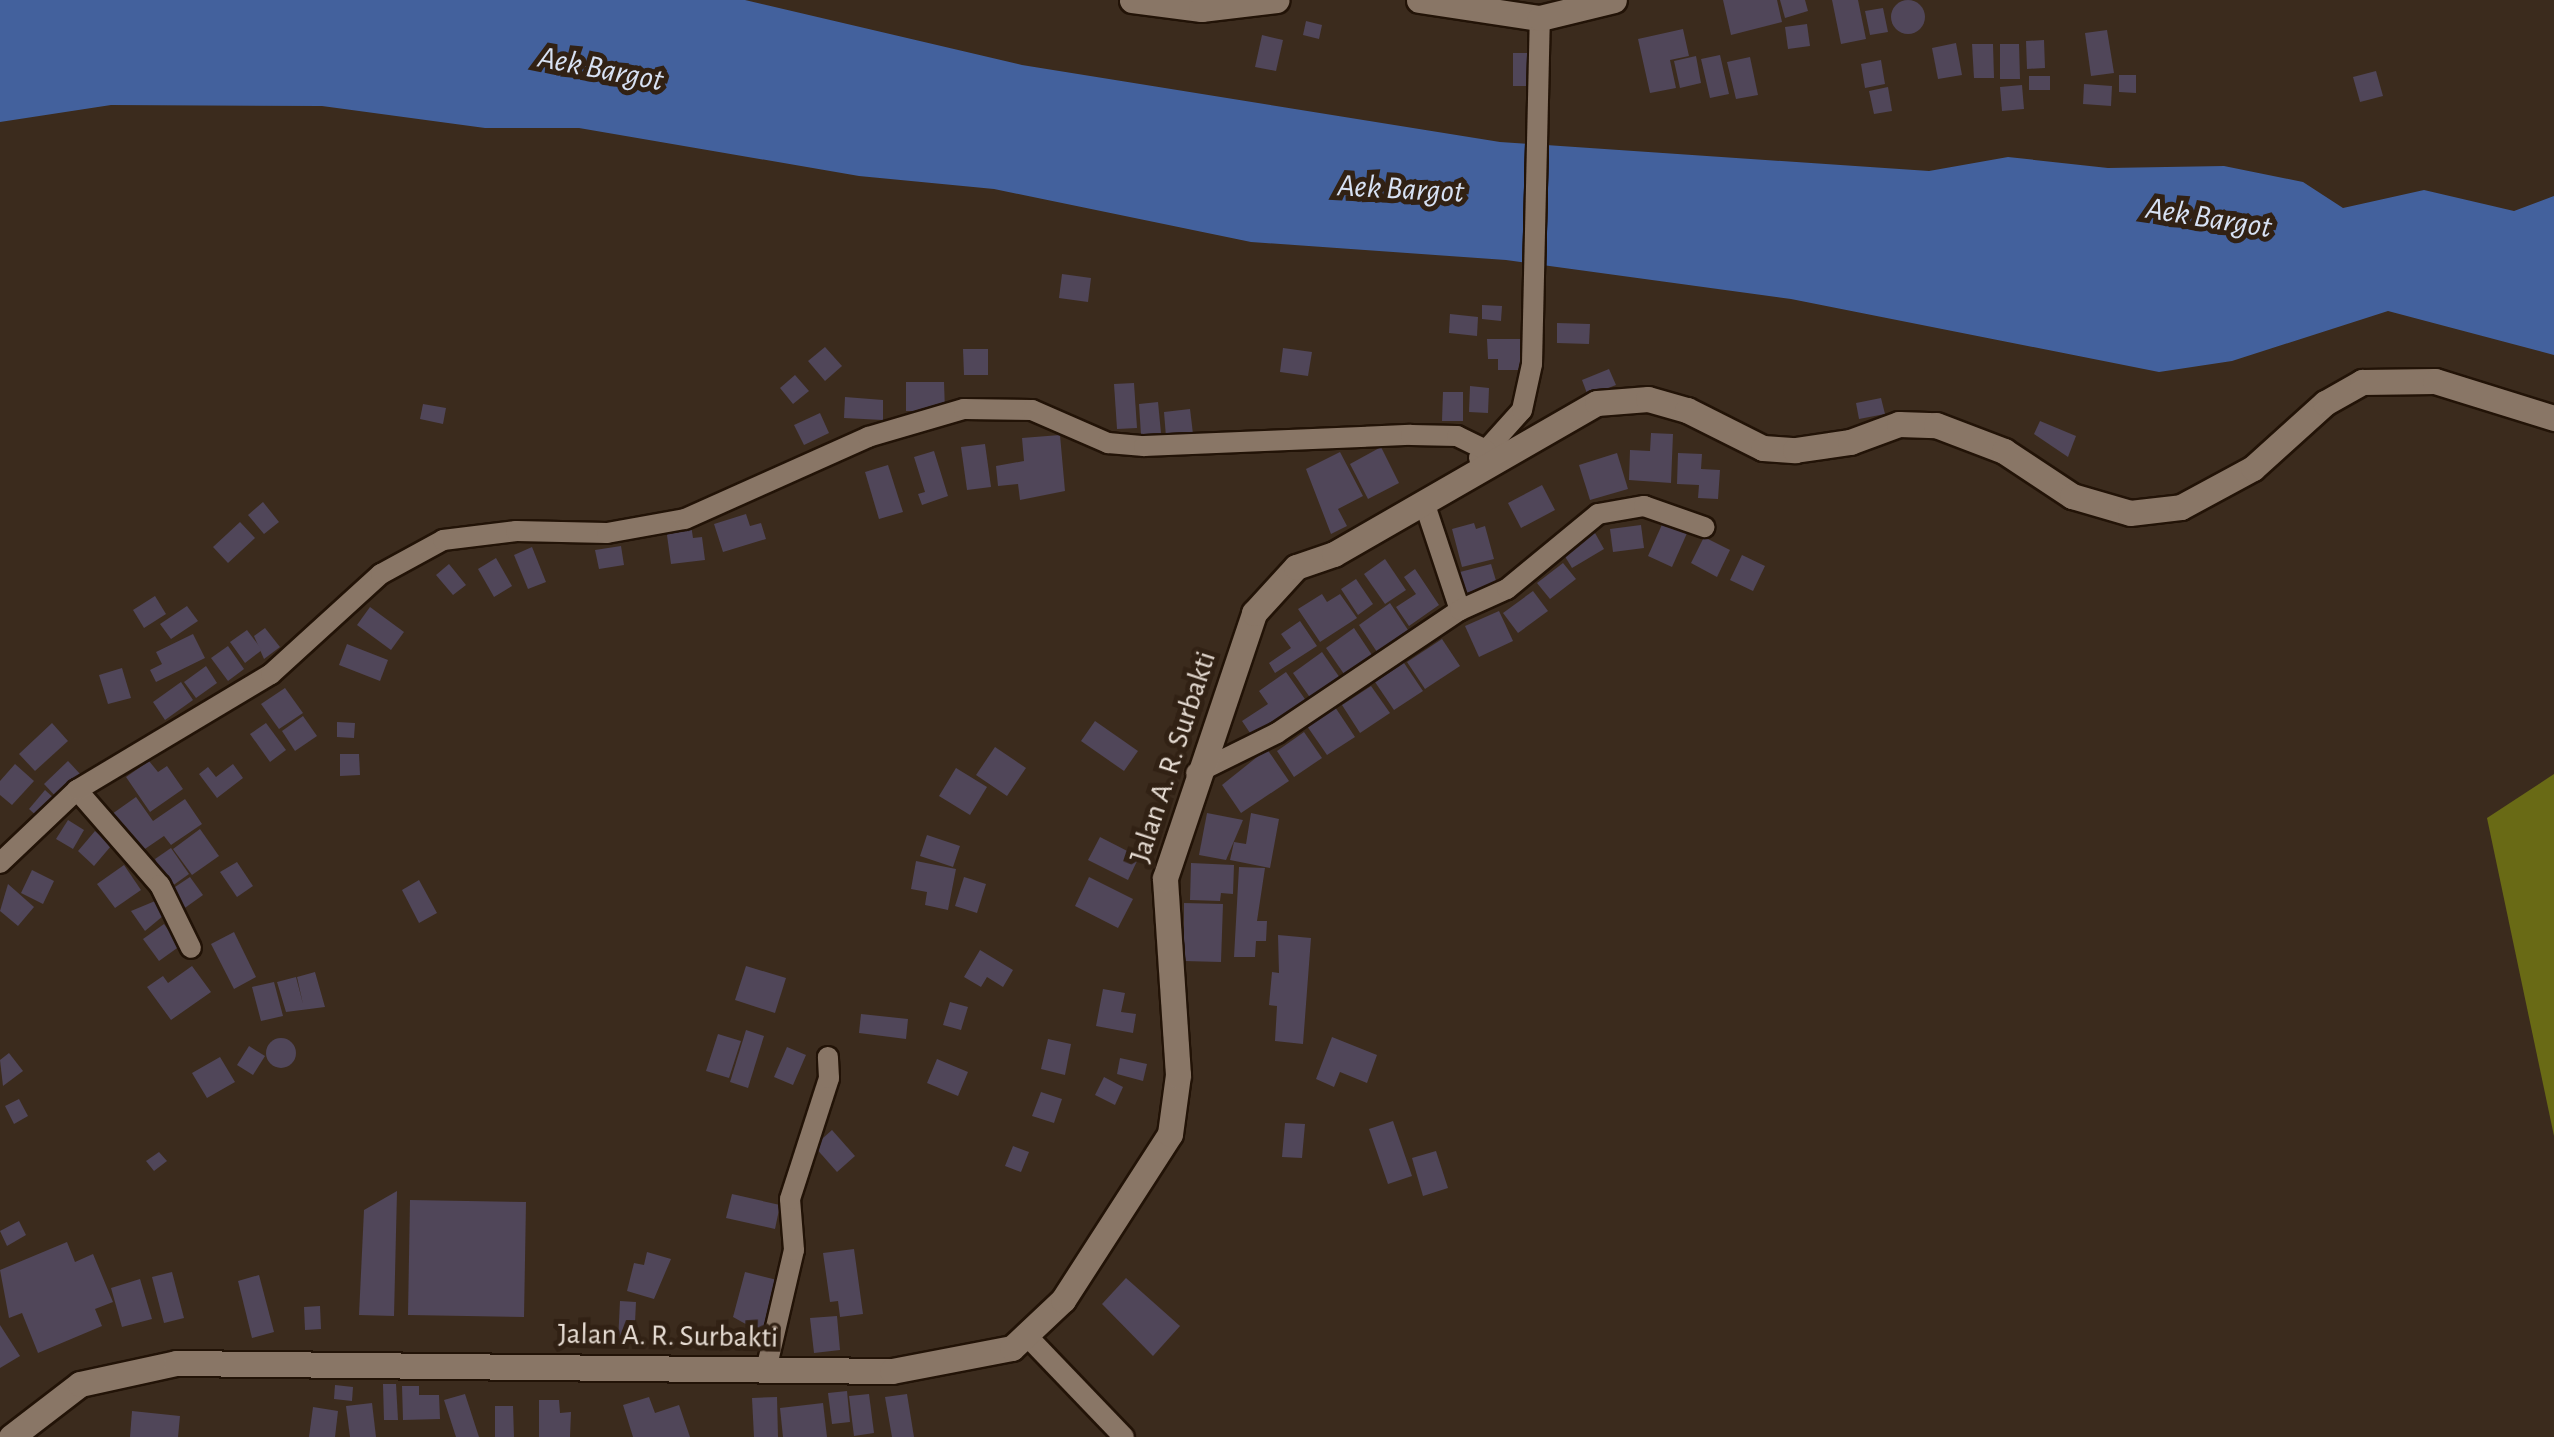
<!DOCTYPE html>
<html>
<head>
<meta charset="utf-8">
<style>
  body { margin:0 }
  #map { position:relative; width:2554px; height:1437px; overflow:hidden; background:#3b2b1d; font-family:"Alegreya Sans",sans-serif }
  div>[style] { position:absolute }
  .forest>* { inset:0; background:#696a15 }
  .water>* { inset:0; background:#43619d }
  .building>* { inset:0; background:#504659 }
  .round { border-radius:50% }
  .roads { filter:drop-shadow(2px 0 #221307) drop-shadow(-2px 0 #221307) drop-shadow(0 2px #221307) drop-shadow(0 -2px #221307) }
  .minor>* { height:20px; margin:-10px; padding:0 10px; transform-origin:10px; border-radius:10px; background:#897666 }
  .tertiary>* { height:25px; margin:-12.5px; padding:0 12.5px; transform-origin:12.5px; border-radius:12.5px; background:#897666 }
  .secondary>* { height:25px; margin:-12.5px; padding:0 12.5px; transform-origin:12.5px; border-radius:12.5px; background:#897666 }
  span { translate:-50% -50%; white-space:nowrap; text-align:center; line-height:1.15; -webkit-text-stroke:10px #312114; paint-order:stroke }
  .street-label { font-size:30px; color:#e6dcd3 }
  .water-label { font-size:32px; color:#d8e2f4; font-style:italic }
</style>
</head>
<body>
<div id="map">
  <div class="forest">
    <i style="clip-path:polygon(2554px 774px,2554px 1136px,2487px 818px)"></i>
  </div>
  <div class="water">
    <i style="clip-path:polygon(0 0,745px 0,1022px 65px,1500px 142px,1929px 171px,2008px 157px,2108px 168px,2224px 166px,2303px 182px,2343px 208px,2424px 190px,2514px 211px,2554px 196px,2554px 355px,2388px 311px,2232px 361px,2159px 372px,1791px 299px,1506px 260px,1251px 242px,994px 189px,859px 176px,579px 128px,485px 128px,322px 106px,111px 105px,0 122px)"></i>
  </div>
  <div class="building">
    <i style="clip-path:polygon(1723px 0,1777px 0,1782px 22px,1731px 35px)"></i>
    <i style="clip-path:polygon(1780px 0,1805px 0,1808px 11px,1785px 18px)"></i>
    <i style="clip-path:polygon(1832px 0,1858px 0,1866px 39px,1841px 44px)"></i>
    <i class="round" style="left:1891px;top:0;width:34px;height:34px"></i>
    <i style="clip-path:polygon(1883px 8px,1888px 32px,1870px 35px,1865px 11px)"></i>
    <i style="clip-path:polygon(1306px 21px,1322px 25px,1319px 39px,1303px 35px)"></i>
    <i style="clip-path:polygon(1807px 24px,1810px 46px,1788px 49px,1785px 27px)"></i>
    <i style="clip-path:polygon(1683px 29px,1689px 56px,1670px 60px,1676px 88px,1650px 93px,1638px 39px)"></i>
    <i style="clip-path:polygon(2107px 30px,2114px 73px,2091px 76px,2085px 33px)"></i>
    <i style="clip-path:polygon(1262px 35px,1283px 40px,1276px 71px,1255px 67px)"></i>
    <i style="clip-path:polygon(2044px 40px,2045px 68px,2027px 69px,2026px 41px)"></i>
    <i style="clip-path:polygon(1956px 43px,1962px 75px,1938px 79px,1932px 48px)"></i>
    <i style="clip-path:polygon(1972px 44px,1993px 44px,1994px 78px,1974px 78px)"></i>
    <i style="clip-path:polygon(2000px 44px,2019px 44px,2020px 79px,2000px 79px)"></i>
    <i style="clip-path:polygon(1513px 53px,1533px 53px,1533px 86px,1513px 86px)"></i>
    <i style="clip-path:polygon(1720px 55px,1729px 94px,1710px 98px,1701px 59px)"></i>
    <i style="clip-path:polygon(1696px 56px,1701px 83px,1680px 88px,1674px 61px)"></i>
    <i style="clip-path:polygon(1750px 57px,1758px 95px,1736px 99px,1727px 62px)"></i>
    <i style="clip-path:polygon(1881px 60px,1885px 84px,1865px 88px,1861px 64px)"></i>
    <i style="clip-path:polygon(2376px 71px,2383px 96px,2360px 102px,2353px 77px)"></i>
    <i style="clip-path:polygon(2119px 75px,2136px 75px,2136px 93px,2119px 92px)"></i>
    <i style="clip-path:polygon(2029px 76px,2050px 76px,2050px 90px,2029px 90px)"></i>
    <i style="clip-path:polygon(2084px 84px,2112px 86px,2111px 106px,2083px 104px)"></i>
    <i style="clip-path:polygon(2022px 85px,2024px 109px,2002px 111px,2000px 87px)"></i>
    <i style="clip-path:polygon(1888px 87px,1892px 111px,1874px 114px,1869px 91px)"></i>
    <i style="clip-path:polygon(1062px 274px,1091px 278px,1088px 302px,1059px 298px)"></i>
    <i style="clip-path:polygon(1482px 305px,1502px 306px,1501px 321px,1482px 319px)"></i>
    <i style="clip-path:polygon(1450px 314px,1478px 317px,1477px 336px,1449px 333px)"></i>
    <i style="clip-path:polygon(1557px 323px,1590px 324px,1589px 344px,1557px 343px)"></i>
    <i style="clip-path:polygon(1487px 339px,1523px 339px,1523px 370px,1498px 370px,1498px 359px,1488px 359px)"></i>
    <i style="clip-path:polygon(825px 347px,842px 366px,825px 381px,808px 361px)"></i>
    <i style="clip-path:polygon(1283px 348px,1312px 352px,1308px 376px,1280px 372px)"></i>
    <i style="clip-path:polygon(963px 349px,988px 349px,988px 375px,964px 375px)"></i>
    <i style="clip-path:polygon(1609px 369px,1616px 385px,1588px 396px,1582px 380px)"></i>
    <i style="clip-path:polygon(795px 375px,809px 391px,793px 404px,780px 388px)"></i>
    <i style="clip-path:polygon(906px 382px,944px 382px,945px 411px,906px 411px)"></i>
    <i style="clip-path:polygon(1134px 383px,1137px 428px,1117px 429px,1114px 384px)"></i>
    <i style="clip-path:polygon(1470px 386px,1489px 388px,1488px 413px,1469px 412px)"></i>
    <i style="clip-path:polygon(1443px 392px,1463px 392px,1463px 421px,1442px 421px)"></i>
    <i style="clip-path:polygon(845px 397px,883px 400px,883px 420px,844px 418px)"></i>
    <i style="clip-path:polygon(1881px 398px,1885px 414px,1859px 419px,1856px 403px)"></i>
    <i style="clip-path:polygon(1158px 402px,1161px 433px,1141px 435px,1139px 404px)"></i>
    <i style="clip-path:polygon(423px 404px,446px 408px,443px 424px,420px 419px)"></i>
    <i style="clip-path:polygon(1190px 409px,1193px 434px,1166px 437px,1164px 412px)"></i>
    <i style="clip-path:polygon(820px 413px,829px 433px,804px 445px,794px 425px)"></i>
    <i style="clip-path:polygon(2040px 421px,2076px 436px,2068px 457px,2034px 434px)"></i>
    <i style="clip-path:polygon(1651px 433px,1673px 434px,1671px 483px,1629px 480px,1630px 450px,1650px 451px)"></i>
    <i style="clip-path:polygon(1060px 435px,1065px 491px,1020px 500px,1018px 484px,998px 486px,996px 466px,1024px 461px,1022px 438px)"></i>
    <i style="clip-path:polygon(985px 444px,991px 487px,967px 490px,961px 447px)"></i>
    <i style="clip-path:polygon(1381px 447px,1399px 483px,1368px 499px,1350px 464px)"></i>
    <i style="clip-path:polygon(934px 451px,948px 496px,922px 505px,918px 494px,925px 492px,914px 457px)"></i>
    <i style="clip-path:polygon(1340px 452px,1363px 496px,1338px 509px,1347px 526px,1331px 534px,1306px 469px)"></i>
    <i style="clip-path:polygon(1617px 453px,1628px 489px,1590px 500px,1579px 465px)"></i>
    <i style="clip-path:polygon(1678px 453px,1702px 454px,1701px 469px,1720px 470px,1718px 499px,1698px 498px,1699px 485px,1677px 484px)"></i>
    <i style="clip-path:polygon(888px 465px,903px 512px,879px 519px,865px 472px)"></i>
    <i style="clip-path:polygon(1542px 485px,1555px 510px,1521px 528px,1508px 503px)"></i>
    <i style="clip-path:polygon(263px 502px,279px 522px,264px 534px,248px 515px)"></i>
    <i style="clip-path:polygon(746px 514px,750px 526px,761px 523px,766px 539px,723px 552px,714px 524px)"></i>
    <i style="clip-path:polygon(1664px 520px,1688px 531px,1672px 567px,1648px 556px)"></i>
    <i style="clip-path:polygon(240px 522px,255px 538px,228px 563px,213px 547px)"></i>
    <i style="clip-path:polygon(1474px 523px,1476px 529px,1485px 526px,1494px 559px,1462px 567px,1452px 529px)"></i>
    <i style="clip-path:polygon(691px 525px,693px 538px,702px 537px,705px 560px,671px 564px,666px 528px)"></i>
    <i style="clip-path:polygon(1641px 525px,1644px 548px,1613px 552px,1610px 529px)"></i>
    <i style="clip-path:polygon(1595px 533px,1604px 549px,1572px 568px,1558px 545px)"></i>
    <i style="clip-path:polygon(1704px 537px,1730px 550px,1717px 577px,1691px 563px)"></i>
    <i style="clip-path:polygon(621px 546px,624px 565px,599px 569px,595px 550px)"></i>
    <i style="clip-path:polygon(532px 547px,546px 582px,528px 589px,514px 555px)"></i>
    <i style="clip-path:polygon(1742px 555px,1765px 566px,1753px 591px,1730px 580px)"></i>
    <i style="clip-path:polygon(496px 558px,512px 586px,494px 597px,478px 569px)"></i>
    <i style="clip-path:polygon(1385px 559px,1406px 590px,1385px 604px,1364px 574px)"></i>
    <i style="clip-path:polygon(1563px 563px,1576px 579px,1550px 599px,1537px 583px)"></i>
    <i style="clip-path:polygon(449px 564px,466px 585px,453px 595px,436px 575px)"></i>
    <i style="clip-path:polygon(1491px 564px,1497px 584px,1466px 593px,1460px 572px)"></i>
    <i style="clip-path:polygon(1415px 569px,1439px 605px,1409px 626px,1396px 607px,1416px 594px,1404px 577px)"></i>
    <i style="clip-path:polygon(1356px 579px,1373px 604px,1358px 615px,1341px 589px)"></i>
    <i style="clip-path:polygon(1533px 591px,1548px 611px,1518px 633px,1503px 613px)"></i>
    <i style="clip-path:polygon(1322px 594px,1327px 602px,1340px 594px,1357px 618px,1320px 642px,1298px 609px)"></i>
    <i style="clip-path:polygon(155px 596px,166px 614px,144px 628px,133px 610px)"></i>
    <i style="clip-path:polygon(1390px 603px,1408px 630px,1377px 652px,1359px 625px)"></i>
    <i style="clip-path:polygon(187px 606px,198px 621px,171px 639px,160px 624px)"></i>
    <i style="clip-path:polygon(370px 607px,404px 632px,391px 650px,357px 625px)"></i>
    <i style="clip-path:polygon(1499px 611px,1513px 641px,1479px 657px,1465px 626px)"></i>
    <i style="clip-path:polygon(1300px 621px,1317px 646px,1275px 673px,1269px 663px,1291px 648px,1281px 634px)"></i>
    <i style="clip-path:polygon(265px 628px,280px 647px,264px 659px,254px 636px)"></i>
    <i style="clip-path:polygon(1354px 628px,1372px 655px,1344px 674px,1326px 648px)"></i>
    <i style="clip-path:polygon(247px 630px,262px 650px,245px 663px,230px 642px)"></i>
    <i style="clip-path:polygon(193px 634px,205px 658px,156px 682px,150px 670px,162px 664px,156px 652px)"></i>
    <i style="clip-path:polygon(1442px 639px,1460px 666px,1425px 689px,1407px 662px)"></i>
    <i style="clip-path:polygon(347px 644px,388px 660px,380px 681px,339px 665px)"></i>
    <i style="clip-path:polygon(228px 646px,244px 669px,228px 681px,211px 658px)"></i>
    <i style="clip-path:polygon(1322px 652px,1340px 678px,1311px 699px,1293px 673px)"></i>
    <i style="clip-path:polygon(1404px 663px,1423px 691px,1394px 710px,1375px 682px)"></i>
    <i style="clip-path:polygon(206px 666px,217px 683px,196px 698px,184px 682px)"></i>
    <i style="clip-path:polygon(122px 668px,131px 698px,108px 704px,99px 675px)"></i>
    <i style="clip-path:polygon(1286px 672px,1307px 702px,1254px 739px,1242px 721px,1268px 704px,1259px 691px)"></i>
    <i style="clip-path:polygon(181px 682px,193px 700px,165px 720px,153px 702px)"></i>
    <i style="clip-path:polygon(1371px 686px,1390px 713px,1360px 733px,1342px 705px)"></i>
    <i style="clip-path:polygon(285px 688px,303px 713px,279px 729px,261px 704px)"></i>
    <i style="clip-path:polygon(1335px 707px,1355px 737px,1327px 755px,1307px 726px)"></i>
    <i style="clip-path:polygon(303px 716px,317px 736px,295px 751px,282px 731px)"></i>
    <i style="clip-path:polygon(1095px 721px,1138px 751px,1124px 771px,1081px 741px)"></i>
    <i style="clip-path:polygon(337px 722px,355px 723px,354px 738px,337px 737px)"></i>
    <i style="clip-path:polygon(52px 723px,68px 741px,35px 771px,19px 754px)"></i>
    <i style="clip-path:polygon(266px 723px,286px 750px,270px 762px,250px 734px)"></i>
    <i style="clip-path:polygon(1304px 732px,1322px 758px,1294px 777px,1277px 751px)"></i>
    <i style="clip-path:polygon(995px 747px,1026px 768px,1007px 796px,976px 775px)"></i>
    <i style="clip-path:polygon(1267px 749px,1289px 781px,1241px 813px,1222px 785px)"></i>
    <i style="clip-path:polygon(340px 754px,359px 754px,360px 775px,340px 776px)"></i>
    <i style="clip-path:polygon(68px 761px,82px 776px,58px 799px,44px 784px)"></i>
    <i style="clip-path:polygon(149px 761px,158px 772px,167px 766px,183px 789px,150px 812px,126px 777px)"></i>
    <i style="clip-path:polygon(15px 764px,34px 781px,12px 805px,0 795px,0 781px)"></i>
    <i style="clip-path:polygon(233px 764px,243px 778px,217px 798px,199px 774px,208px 767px,216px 777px)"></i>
    <i style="clip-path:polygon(956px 768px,987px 787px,970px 815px,939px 796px)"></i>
    <i style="clip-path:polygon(45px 790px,56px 800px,40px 819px,29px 809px)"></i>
    <i style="clip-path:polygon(136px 797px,153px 821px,185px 799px,202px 824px,171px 845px,164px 836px,139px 853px,112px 814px)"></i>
    <i style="clip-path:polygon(1207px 813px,1243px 820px,1226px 860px,1199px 855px)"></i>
    <i style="clip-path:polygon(1251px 813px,1279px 819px,1270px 868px,1230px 860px,1234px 842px,1246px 844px)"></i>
    <i style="clip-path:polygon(68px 820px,84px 830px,73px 849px,56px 839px)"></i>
    <i style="clip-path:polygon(200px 829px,219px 856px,192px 875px,173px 849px)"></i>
    <i style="clip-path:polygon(95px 831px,111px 846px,94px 866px,78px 851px)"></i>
    <i style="clip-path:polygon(927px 835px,960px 846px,953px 867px,920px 856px)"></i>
    <i style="clip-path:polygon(1100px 837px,1139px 857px,1128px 880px,1088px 860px)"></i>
    <i style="clip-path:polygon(171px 848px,189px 874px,168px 889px,155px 859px)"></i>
    <i style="clip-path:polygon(916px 861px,956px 869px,948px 910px,925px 905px,927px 892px,911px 889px)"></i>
    <i style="clip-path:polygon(237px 862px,253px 886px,237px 897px,220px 872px)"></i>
    <i style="clip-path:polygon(1191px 863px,1234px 865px,1233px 894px,1221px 893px,1220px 901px,1190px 900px)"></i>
    <i style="clip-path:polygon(124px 865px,141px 890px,115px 908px,97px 884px)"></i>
    <i style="clip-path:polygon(1239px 867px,1265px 868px,1257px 921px,1267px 921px,1266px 941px,1256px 941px,1255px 957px,1234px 957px)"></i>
    <i style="clip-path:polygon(32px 870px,54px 881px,43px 904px,21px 893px)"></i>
    <i style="clip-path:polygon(190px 877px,203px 895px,182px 910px,169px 891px)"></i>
    <i style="clip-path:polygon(964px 877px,986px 884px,977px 913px,955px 906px)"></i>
    <i style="clip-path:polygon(1089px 877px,1133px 899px,1118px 928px,1075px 906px)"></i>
    <i style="clip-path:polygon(419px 880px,437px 913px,419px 923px,402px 890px)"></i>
    <i style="clip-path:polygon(8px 884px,34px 907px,18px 926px,0 911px)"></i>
    <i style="clip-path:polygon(160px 899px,169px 911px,145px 931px,131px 911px)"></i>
    <i style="clip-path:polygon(1184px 903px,1223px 904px,1221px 962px,1184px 961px)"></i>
    <i style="clip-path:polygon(164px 924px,180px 946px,159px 961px,143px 939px)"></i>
    <i style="clip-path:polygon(234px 932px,256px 977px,234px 989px,211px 944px)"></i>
    <i style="clip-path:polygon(1278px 935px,1311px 938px,1303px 1044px,1275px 1041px,1277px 1006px,1269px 1005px,1272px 972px,1279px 973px)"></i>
    <i style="clip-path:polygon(980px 950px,1013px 970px,1003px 987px,987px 977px,981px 987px,964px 977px)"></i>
    <i style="clip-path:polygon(192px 966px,211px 992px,171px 1020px,147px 987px,163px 976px,168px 983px)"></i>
    <i style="clip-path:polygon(746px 966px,786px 978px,775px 1013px,735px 1000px)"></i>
    <i style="clip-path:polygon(315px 972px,325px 1007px,286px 1012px,277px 982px,296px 977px,303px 1004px,297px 977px)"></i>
    <i style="clip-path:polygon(274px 982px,283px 1016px,261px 1021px,252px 987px)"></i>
    <i style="clip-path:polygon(1103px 989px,1125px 993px,1121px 1012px,1136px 1014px,1133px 1033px,1096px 1026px)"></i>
    <i style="clip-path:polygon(950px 1002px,968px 1007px,961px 1030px,943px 1025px)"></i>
    <i style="clip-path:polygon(861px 1014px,908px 1019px,906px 1039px,859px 1033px)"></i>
    <i style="clip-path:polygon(746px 1030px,764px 1036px,748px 1088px,730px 1082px)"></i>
    <i style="clip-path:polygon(718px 1034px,741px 1041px,729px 1078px,706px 1071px)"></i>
    <i style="clip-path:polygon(1332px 1037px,1377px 1055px,1367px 1083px,1340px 1072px,1334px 1087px,1316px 1079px)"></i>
    <i class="round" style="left:266px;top:1038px;width:30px;height:30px"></i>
    <i style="clip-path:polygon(1048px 1039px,1071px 1044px,1065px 1075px,1041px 1069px)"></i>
    <i style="clip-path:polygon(249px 1046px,265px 1056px,253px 1075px,237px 1065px)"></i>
    <i style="clip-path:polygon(787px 1047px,806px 1055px,793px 1085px,774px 1077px)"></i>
    <i style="clip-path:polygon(9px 1053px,23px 1071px,3px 1086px,0 1060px)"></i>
    <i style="clip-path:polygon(220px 1057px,235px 1082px,207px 1098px,192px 1073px)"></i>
    <i style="clip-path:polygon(1120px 1058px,1147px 1064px,1143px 1081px,1117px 1074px)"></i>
    <i style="clip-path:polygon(937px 1059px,968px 1072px,958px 1096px,927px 1083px)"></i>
    <i style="clip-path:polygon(1104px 1077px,1123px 1087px,1115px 1105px,1095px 1095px)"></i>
    <i style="clip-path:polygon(1041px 1092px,1062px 1099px,1054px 1123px,1032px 1116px)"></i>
    <i style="clip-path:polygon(19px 1099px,28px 1116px,14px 1124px,5px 1106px)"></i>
    <i style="clip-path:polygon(1393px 1121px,1412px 1176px,1388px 1184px,1369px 1129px)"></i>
    <i style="clip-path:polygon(1285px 1123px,1305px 1124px,1302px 1158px,1282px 1157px)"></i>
    <i style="clip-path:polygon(832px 1130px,855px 1156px,837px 1172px,814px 1146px)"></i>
    <i style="clip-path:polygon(1013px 1146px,1029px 1152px,1021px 1172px,1005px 1166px)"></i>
    <i style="clip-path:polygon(1436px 1151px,1448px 1188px,1423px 1196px,1412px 1158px)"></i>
    <i style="clip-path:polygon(159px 1152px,167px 1161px,154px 1171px,146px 1161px)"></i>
    <i style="clip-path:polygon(397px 1191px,394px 1316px,359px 1315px,364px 1210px)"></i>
    <i style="clip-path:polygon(732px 1194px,780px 1205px,775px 1229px,726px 1218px)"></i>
    <i style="clip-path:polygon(410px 1200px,526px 1202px,524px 1317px,408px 1315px)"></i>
    <i style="clip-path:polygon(19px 1221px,26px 1235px,7px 1246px,0 1231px)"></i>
    <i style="clip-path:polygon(67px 1242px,75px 1262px,93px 1254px,113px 1302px,95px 1309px,102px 1326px,38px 1353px,22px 1313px,9px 1318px,0 1270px)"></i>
    <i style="clip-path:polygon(854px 1249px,863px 1314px,840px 1317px,838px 1301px,830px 1302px,823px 1253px)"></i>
    <i style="clip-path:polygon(647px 1252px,671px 1259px,654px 1299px,627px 1291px,634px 1263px,644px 1265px)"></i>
    <i style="clip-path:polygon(172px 1272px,184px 1318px,164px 1323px,152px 1277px)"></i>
    <i style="clip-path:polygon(745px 1272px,777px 1280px,762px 1333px,733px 1317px)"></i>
    <i style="clip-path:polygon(259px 1275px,274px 1332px,252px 1338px,238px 1281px)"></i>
    <i style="clip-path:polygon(1126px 1278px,1180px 1326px,1153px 1356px,1102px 1304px)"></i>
    <i style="clip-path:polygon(140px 1279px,152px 1319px,122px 1327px,111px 1288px)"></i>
    <i style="clip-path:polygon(620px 1301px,636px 1302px,634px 1343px,618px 1342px)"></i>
    <i style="clip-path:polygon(320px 1306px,321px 1329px,305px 1330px,304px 1307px)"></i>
    <i style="clip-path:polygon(837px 1316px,840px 1350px,814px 1353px,810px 1318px)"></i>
    <i style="clip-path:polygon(0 1325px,20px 1356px,0 1368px)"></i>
    <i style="clip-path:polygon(383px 1384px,396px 1384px,398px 1420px,384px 1420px)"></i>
    <i style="clip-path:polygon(335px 1385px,353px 1387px,352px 1401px,334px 1399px)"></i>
    <i style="clip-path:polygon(402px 1386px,419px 1386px,419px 1395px,439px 1395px,440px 1419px,403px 1420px)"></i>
    <i style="clip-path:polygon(847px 1391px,850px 1422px,832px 1424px,828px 1393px)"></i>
    <i style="clip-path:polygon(465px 1394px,479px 1437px,456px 1437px,444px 1400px)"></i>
    <i style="clip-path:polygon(869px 1394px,874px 1433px,854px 1436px,849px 1396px)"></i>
    <i style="clip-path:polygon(907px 1394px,914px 1437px,892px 1437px,885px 1397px)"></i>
    <i style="clip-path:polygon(649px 1397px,655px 1413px,679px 1405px,690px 1437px,633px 1437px,623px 1405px)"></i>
    <i style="clip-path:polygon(777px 1397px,778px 1437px,754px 1437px,752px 1398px)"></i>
    <i style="clip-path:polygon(539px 1400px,559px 1400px,560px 1413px,571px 1412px,570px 1437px,539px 1437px)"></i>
    <i style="clip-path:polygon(372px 1403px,376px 1437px,350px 1437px,346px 1406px)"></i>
    <i style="clip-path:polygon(823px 1403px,827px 1437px,783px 1437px,780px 1408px)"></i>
    <i style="clip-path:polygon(495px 1406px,513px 1406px,514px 1437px,495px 1437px)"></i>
    <i style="clip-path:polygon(313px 1407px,338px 1411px,335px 1437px,309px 1437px)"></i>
    <i style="clip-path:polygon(132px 1411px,180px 1416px,178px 1437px,130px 1437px)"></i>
  </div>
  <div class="roads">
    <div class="minor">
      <i style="left:1479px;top:458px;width:64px;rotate:-48.1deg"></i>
      <i style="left:1522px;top:410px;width:47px;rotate:-77.7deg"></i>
      <i style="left:1532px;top:364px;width:346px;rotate:-88.7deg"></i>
      <i style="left:1424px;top:502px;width:114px;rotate:71.6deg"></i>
      <i style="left:1196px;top:773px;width:90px;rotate:-26.3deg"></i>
      <i style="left:1277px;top:733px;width:220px;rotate:-33.9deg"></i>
      <i style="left:1460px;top:610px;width:51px;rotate:-24.1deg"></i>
      <i style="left:1507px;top:589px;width:118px;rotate:-39.5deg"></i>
      <i style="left:1598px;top:514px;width:47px;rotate:-9.9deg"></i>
      <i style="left:1644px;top:506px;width:64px;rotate:19.3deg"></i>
      <i style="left:77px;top:790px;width:126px;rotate:48.9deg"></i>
      <i style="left:160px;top:885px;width:70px;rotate:63.8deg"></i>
      <i style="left:0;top:863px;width:106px;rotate:-43.5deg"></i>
      <i style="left:77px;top:790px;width:226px;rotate:-30.9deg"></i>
      <i style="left:271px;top:674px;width:149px;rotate:-42.3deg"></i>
      <i style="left:381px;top:574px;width:71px;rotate:-28.7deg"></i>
      <i style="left:443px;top:540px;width:74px;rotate:-7deg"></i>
      <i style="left:516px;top:531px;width:91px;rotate:1.3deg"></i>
      <i style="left:607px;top:533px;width:79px;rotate:-10.2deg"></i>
      <i style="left:685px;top:519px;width:201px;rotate:-24.1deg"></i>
      <i style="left:868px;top:437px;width:100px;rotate:-16.3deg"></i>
      <i style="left:964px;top:409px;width:68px;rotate:0.8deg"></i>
      <i style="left:1032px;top:410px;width:83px;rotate:23.5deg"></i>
      <i style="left:1108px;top:443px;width:36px;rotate:5deg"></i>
      <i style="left:1144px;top:446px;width:267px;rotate:-2.4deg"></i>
      <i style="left:1411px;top:435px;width:46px;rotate:1.2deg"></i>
      <i style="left:1457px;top:436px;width:32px;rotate:26deg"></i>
      <i style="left:1027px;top:1336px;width:140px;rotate:46.2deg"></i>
      <i style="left:766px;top:1370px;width:123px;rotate:-76.9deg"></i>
      <i style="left:794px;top:1250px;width:51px;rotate:-94.5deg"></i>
      <i style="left:790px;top:1199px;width:127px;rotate:-72.1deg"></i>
      <i style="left:829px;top:1078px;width:21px;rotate:-93deg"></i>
    </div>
    <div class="tertiary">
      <i style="left:1132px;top:0;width:70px;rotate:7.4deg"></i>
      <i style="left:1201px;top:9px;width:76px;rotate:-6.8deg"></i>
      <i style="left:1419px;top:0;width:122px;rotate:8.5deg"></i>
      <i style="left:1540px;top:18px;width:76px;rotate:-13.7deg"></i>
    </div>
    <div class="secondary">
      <i style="left:11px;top:1437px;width:87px;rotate:-37.5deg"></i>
      <i style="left:80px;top:1384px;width:98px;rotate:-12.3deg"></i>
      <i style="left:176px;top:1363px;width:716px;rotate:0.64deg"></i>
      <i style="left:892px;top:1371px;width:122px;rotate:-10.9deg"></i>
      <i style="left:1012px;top:1348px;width:70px;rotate:-43.3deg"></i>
      <i style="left:1063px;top:1300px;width:197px;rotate:-57.2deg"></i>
      <i style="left:1170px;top:1134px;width:60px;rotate:-82.3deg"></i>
      <i style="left:1178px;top:1075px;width:197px;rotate:-93.8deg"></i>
      <i style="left:1165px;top:878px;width:280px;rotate:-71.4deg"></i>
      <i style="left:1254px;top:613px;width:62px;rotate:-47.6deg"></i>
      <i style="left:1296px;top:567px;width:40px;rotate:-18.9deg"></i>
      <i style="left:1334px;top:554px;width:303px;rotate:-29.9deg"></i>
      <i style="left:1597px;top:403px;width:51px;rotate:-4.5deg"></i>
      <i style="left:1648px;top:399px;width:41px;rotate:15.8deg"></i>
      <i style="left:1687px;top:410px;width:85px;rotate:26.6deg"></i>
      <i style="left:1763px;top:448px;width:32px;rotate:4deg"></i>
      <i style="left:1795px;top:450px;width:56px;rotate:-8.3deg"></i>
      <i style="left:1850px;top:442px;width:52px;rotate:-20.2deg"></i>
      <i style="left:1899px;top:424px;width:37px;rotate:2deg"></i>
      <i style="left:1936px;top:425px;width:73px;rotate:20.9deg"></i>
      <i style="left:2004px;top:451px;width:82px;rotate:33.5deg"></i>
      <i style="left:2072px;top:496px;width:60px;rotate:16.3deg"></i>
      <i style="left:2130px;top:513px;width:51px;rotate:-6.7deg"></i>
      <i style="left:2181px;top:507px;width:82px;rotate:-28.4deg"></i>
      <i style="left:2253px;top:468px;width:97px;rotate:-42.1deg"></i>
      <i style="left:2325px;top:403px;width:43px;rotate:-29.6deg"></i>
      <i style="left:2362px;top:382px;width:73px;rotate:-0.8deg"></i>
      <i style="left:2435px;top:381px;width:125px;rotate:17.3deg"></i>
    </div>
  </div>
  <div class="street-label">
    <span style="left:1173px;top:757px;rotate:-72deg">Jalan A. R. Surbakti</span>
    <span style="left:668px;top:1336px;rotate:1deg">Jalan A. R. Surbakti</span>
  </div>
  <div class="water-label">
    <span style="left:601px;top:69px;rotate:11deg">Aek Bargot</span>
    <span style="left:1401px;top:189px;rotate:3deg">Aek Bargot</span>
    <span style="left:2209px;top:218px;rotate:9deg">Aek Bargot</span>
  </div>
</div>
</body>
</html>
